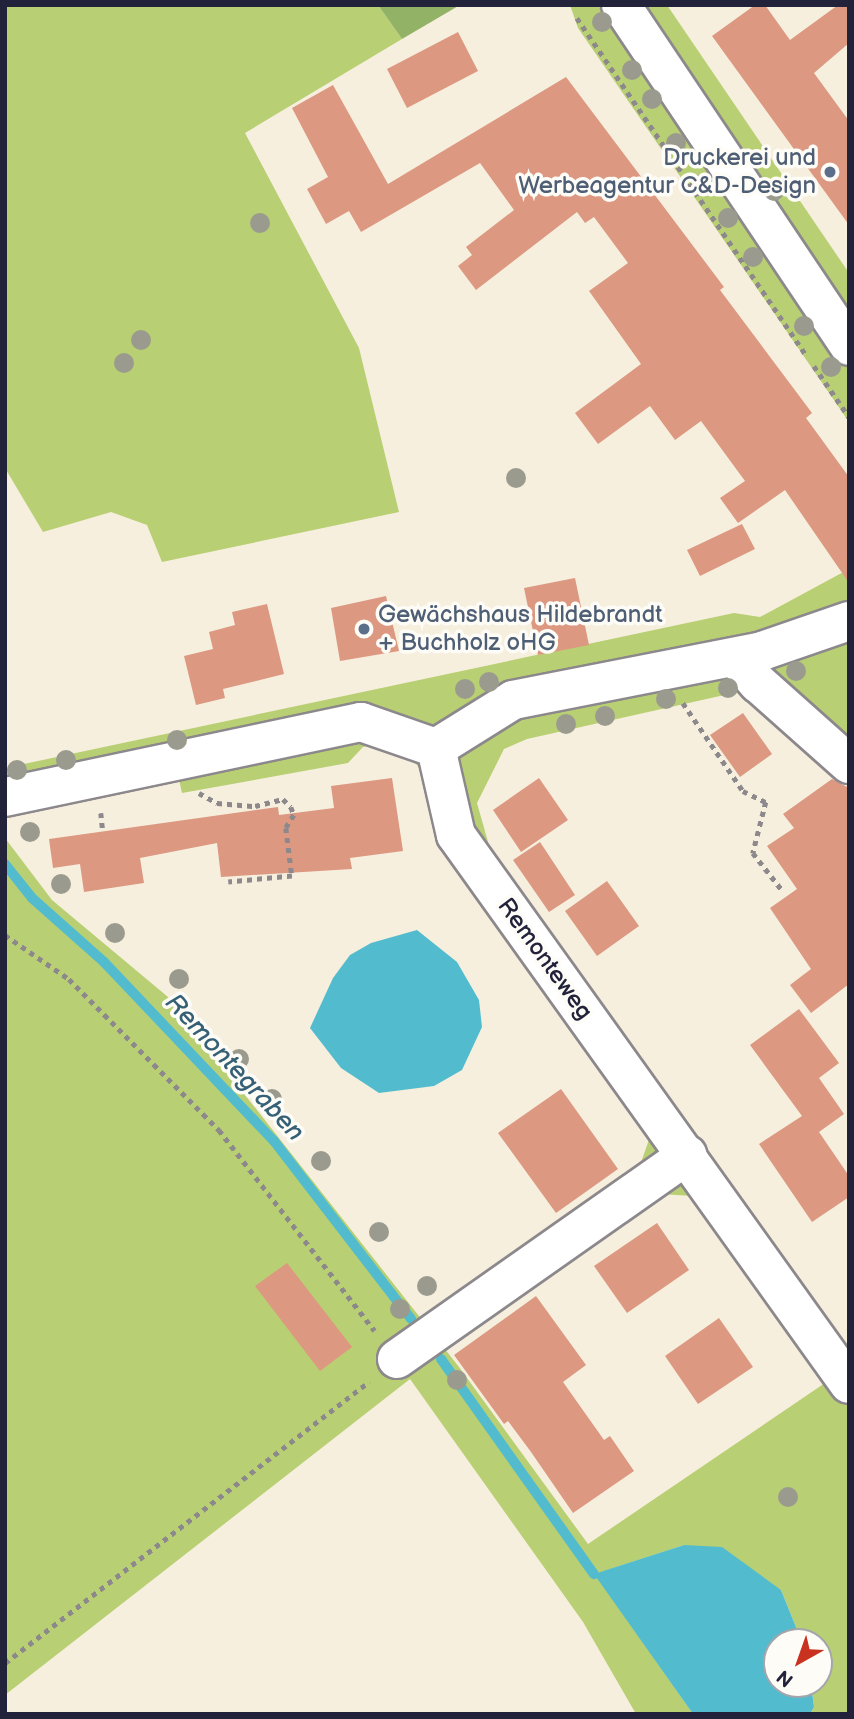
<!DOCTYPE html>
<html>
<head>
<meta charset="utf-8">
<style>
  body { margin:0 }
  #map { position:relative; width:854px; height:1719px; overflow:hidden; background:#f6efde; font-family:"Balsamiq Sans",sans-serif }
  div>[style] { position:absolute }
  .green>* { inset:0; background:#b9cf73 }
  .forest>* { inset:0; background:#92b265 }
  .water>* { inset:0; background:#52bcce }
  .stream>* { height:10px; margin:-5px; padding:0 5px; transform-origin:5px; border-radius:5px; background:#52bcce }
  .building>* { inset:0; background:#dc9880 }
  .path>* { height:4.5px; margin-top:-2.25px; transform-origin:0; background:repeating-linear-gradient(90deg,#8c888c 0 5px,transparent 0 10px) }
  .roads { filter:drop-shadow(2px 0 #8c888c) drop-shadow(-2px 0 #8c888c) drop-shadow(0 2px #8c888c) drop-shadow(0 -2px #8c888c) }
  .minor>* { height:38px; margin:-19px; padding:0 19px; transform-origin:19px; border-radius:19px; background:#fff }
  .trees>* { width:20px; height:20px; margin:-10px; border-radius:50%; background:#9a9b8e }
  .dots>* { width:19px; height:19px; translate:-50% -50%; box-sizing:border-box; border:4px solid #fdfcf7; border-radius:50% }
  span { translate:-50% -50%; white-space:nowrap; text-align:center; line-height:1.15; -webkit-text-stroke:7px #fdfcf7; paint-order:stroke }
  .service-label { font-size:24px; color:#4e5e75 }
  .right { translate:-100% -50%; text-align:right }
  .left { translate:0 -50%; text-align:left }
  .street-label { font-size:24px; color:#22223b }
  .water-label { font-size:26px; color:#356076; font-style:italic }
  .frame { position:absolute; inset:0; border:7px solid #22223b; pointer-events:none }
  .north { position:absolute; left:763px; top:1628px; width:70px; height:70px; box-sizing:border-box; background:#fdfcf7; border:2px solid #a5a5ac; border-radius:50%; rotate:220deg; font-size:19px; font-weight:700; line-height:28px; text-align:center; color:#22223b }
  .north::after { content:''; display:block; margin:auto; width:24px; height:32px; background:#c8321e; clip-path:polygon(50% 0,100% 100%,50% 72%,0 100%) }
</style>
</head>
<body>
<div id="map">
  <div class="green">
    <i style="clip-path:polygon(5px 5px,378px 5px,402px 39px,245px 133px,359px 348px,399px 512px,162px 562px,147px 525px,111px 512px,43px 532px,5px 468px)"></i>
    <i style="clip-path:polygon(570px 5px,667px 5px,849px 273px,849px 422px,578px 28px)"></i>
    <i style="clip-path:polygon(849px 569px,849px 762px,795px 687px,729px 694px,527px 739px,504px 749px,477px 803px,490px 849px,849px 1353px,849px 1714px,810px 1714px,814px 1707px,811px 1684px,819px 1684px,819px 1642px,802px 1642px,781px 1590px,684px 1545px,595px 1574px,693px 1714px,636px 1714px,583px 1622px,410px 1379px,5px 1695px,5px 838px,52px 900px,168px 997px,459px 1367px,588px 1544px,825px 1383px,694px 1196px,659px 1194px,639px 1168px,651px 1134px,417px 765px,398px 749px,379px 743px,363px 747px,348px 763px,182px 793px,178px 775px,5px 810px,5px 768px,734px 613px,760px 617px)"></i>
  </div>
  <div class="forest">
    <i style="clip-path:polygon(378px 5px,460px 5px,402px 39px)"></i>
  </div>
  <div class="water">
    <i style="clip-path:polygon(417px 930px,457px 962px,479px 1000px,482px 1027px,462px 1070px,434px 1086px,379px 1093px,341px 1068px,310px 1028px,333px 978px,350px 955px,371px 943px)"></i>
    <i style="clip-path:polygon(684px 1545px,722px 1547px,781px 1590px,802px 1642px,777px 1642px,777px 1684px,811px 1684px,814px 1707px,810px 1714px,693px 1714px,594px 1574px)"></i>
  </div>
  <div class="stream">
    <i style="left:5px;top:864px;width:43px;rotate:51.5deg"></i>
    <i style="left:32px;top:898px;width:96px;rotate:41.6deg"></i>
    <i style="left:104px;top:962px;width:247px;rotate:46.5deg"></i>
    <i style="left:274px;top:1141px;width:225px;rotate:52.4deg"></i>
    <i style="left:441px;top:1359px;width:264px;rotate:54.6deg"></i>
  </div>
  <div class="building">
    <i style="clip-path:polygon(755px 5px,765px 5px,790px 40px,838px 5px,849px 5px,849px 43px,814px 73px,849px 121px,849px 225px,712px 36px)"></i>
    <i style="clip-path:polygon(458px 32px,478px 71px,407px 108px,387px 69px)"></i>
    <i style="clip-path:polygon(566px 77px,724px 287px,720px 290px,812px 413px,806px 418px,849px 477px,849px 583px,785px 490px,738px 523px,720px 498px,745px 481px,701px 421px,675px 440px,650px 406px,598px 444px,575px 413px,641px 364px,589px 291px,628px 263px,594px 217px,585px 223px,577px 212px,476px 290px,458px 266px,472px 255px,466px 247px,514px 210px,480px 163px,361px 232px,349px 211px,326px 224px,307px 189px,328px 177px,292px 108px,333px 85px,388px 184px)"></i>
    <i style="clip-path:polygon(742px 524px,755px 549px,700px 576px,687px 550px)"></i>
    <i style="clip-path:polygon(575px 578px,589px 645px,538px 655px,524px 588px)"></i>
    <i style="clip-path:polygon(386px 596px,399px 651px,340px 661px,331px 608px)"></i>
    <i style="clip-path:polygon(267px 604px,284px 674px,223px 689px,225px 698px,196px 705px,184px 656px,213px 649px,209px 632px,235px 625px,232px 612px)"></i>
    <i style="clip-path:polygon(743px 713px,772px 754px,740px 777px,710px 735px)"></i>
    <i style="clip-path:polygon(392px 778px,403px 851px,350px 858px,352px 869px,221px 877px,217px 843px,140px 858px,144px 883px,84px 892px,80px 864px,53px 868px,49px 839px,278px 807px,279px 815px,334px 808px,331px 786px)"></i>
    <i style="clip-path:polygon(539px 778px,568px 820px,521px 852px,493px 810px)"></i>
    <i style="clip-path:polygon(832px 779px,849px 788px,849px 984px,811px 1013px,790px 985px,811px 969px,770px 908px,797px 889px,767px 846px,794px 828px,783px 814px)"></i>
    <i style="clip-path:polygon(540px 842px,575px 895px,549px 912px,513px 860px)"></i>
    <i style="clip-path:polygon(607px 881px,639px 926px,597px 956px,565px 911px)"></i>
    <i style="clip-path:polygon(799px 1009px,839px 1063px,819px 1078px,844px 1114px,819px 1132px,849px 1176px,849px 1197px,812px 1222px,759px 1144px,802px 1116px,750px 1045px)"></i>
    <i style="clip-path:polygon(561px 1089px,618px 1169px,556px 1213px,498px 1133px)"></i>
    <i style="clip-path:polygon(657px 1223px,689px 1270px,627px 1313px,594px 1266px)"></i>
    <i style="clip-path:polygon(287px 1263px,352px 1347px,320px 1371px,255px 1286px)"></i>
    <i style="clip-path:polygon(536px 1296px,586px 1365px,563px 1382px,604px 1440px,610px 1436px,634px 1471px,573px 1513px,531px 1452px,508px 1421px,504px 1424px,454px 1355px)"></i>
    <i style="clip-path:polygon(719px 1318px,753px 1367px,698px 1404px,665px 1356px)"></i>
  </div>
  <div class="path">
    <i style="left:577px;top:18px;width:409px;rotate:55.8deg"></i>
    <i style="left:814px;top:366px;width:62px;rotate:55.5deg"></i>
    <i style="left:683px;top:703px;width:107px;rotate:55.7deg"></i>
    <i style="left:743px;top:791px;width:25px;rotate:26deg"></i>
    <i style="left:766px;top:802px;width:53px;rotate:104.3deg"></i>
    <i style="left:753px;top:853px;width:47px;rotate:51.9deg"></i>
    <i style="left:199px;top:793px;width:21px;rotate:29deg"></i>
    <i style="left:217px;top:803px;width:38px;rotate:5deg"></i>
    <i style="left:255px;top:806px;width:29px;rotate:-14deg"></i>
    <i style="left:283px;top:799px;width:11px;rotate:45deg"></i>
    <i style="left:291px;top:807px;width:9px;rotate:69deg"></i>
    <i style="left:294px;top:815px;width:15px;rotate:122deg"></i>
    <i style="left:286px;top:828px;width:48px;rotate:82.9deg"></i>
    <i style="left:292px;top:876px;width:64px;rotate:174.6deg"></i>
    <i style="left:101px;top:813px;width:18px;rotate:84deg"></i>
    <i style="left:5px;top:935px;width:78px;rotate:34.5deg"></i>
    <i style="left:69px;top:979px;width:213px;rotate:45.2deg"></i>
    <i style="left:219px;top:1130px;width:254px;rotate:52.2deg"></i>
    <i style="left:5px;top:1663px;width:460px;rotate:-37.7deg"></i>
  </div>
  <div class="roads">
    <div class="minor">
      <i style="left:621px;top:5px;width:410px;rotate:56.2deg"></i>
      <i style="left:735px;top:657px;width:35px;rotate:49deg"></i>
      <i style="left:758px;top:683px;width:122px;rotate:41.7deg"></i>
      <i style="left:436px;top:748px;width:89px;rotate:77.1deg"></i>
      <i style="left:456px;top:835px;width:675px;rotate:54.4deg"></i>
      <i style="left:436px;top:748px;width:91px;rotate:-31.9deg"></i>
      <i style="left:513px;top:700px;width:254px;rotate:-11.1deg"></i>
      <i style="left:762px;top:651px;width:92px;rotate:-19deg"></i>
      <i style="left:5px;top:797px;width:364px;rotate:-11.9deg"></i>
      <i style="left:361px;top:722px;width:79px;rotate:19.1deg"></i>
      <i style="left:397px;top:1359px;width:355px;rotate:-35.1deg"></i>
    </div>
  </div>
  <div class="trees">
    <i style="left:602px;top:22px"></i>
    <i style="left:632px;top:70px"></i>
    <i style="left:652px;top:99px"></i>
    <i style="left:676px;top:143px"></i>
    <i style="left:702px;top:184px"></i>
    <i style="left:774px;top:191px"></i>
    <i style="left:728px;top:218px"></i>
    <i style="left:260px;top:223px"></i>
    <i style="left:753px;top:257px"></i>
    <i style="left:804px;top:326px"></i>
    <i style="left:141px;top:340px"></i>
    <i style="left:124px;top:363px"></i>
    <i style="left:831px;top:367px"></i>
    <i style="left:516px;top:478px"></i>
    <i style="left:796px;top:671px"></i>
    <i style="left:489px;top:682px"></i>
    <i style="left:728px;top:688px"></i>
    <i style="left:465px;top:689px"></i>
    <i style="left:666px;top:699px"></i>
    <i style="left:605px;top:716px"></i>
    <i style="left:566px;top:724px"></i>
    <i style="left:177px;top:740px"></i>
    <i style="left:66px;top:760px"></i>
    <i style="left:17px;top:770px"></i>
    <i style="left:30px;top:832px"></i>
    <i style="left:61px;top:884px"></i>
    <i style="left:115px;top:933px"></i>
    <i style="left:179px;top:979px"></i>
    <i style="left:239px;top:1059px"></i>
    <i style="left:272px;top:1099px"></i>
    <i style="left:321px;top:1161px"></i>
    <i style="left:379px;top:1232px"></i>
    <i style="left:427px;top:1286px"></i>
    <i style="left:400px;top:1309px"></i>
    <i style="left:457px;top:1380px"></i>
    <i style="left:788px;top:1497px"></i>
  </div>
  <div class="dots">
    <i style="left:830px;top:172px;background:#5c6f8a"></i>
    <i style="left:364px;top:629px;background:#5c6f8a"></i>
  </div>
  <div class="service-label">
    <span class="right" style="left:816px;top:172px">Druckerei und<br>Werbeagentur C&amp;D-Design</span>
    <span class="left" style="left:378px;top:629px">Gewächshaus Hildebrandt<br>+ Buchholz oHG</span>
  </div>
  <div class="street-label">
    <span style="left:545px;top:959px;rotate:54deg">Remonteweg</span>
  </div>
  <div class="water-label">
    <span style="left:234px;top:1068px;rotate:47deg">Remontegraben</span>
  </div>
  <div class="frame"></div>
  <div class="north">N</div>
</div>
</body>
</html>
